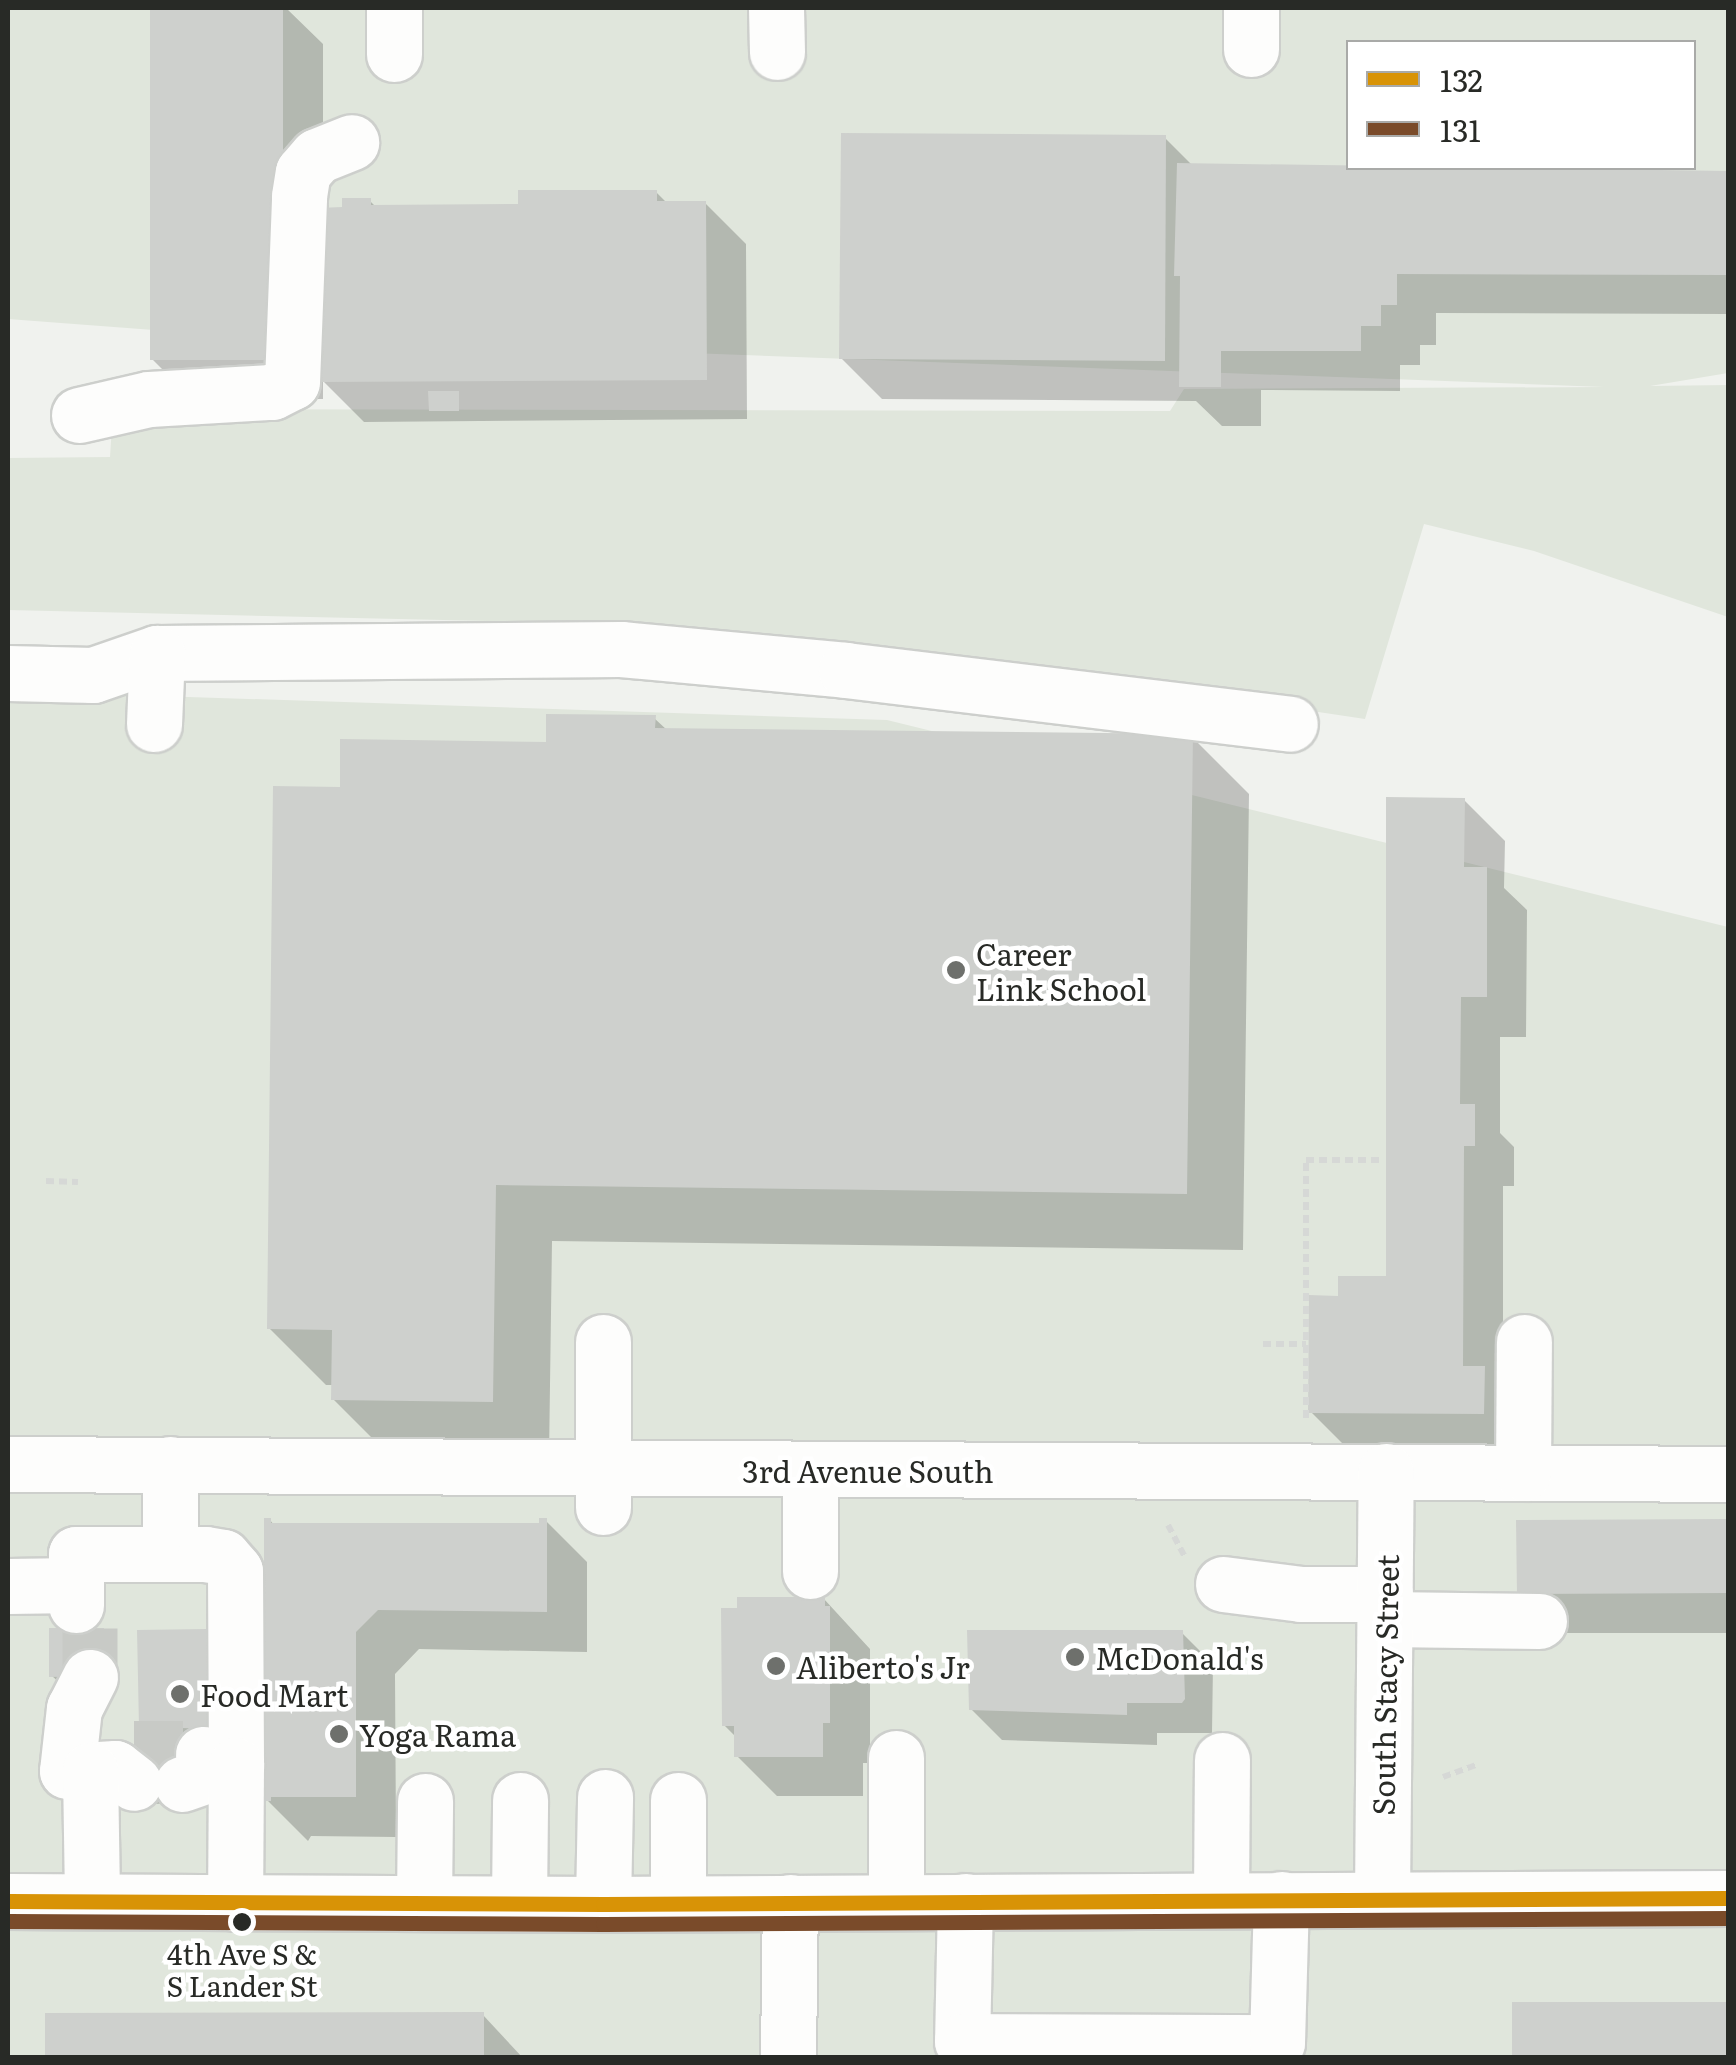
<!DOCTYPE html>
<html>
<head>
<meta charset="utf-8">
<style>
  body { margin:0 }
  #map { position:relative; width:1736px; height:2065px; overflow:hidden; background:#f0f2ee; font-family:Literata,serif }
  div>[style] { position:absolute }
  .built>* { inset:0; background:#e0e6dc }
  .shadow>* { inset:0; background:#0003 }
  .building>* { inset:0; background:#ced0cd }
  .minor-tunnel>* { height:55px; margin-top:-27.5px; transform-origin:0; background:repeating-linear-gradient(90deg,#c8cac6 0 55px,transparent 0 83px) }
  .path>* { height:6px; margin-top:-3px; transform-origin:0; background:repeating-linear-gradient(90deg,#d6d8d6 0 8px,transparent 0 13px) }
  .roads { filter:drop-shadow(2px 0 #cdcfcc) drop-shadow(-2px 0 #cdcfcc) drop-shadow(0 2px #cdcfcc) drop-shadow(0 -2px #cdcfcc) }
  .minor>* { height:55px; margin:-27.5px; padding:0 27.5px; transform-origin:27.5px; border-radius:27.5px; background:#fdfdfc }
  .major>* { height:55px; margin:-27.5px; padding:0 27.5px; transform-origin:27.5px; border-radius:27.5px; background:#fdfdfc }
  .bus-1>* { height:15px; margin:-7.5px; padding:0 7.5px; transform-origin:7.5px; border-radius:7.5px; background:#d89306 }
  .bus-2>* { height:15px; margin:-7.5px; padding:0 7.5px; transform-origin:7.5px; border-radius:7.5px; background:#7a4b2a }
  .dots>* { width:28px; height:28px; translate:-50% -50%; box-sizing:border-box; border:5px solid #fff; border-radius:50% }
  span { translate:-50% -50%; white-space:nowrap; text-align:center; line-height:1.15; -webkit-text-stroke:9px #fff; paint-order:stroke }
  .bus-label { font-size:28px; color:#282a26 }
  .poi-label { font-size:30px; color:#282a26 }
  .left { translate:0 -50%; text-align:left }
  .street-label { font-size:30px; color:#282a26 }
  .frame { position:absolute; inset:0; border:10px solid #282a26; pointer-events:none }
  .legend { position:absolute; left:1346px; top:40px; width:350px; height:130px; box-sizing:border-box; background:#fff; border:2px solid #a9aaa8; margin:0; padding:12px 18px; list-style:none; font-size:30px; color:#282a26 }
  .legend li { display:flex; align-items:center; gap:20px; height:50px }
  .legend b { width:50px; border:2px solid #a9aaa8 }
</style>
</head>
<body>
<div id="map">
  <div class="built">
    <i style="clip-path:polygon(evenodd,8px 8px,1728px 8px,1728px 373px,1650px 386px,1728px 385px,1728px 617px,1534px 551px,1424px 524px,1365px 719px,878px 646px,529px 622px,8px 610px,8px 458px,110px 457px,113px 409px,1170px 411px,1184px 389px,1604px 387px,233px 336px,8px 319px,8px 8px,1348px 42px,1694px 42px,1694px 168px,1348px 168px,1348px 42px)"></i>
    <i style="clip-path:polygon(8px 691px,887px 720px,1728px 927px,1728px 2057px,8px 2058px)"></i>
  </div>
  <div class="shadow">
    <i style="clip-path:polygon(152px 8px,286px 8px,323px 44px,323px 210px,345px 210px,370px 201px,376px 207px,521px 206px,656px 192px,668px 204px,705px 203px,746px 244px,747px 419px,364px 422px,323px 381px,323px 399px,193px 400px,152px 359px)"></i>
    <i style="clip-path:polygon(1165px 138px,1193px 166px,1728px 174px,1728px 314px,1436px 313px,1436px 345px,1420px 345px,1420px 365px,1400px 365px,1400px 391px,1261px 390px,1261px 426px,1222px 426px,1196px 401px,882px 399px,841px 358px)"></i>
    <i style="clip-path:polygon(654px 718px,667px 730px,1192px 737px,1249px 794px,1243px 1250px,552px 1241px,549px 1458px,390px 1456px,333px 1399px,333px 1385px,326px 1385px,269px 1328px,342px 790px)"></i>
    <i style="clip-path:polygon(1464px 800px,1505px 841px,1504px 888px,1527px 910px,1526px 1037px,1500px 1037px,1500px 1133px,1514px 1147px,1514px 1186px,1503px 1186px,1503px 1387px,1524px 1454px,1352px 1453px,1311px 1412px,1340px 1298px,1389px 1279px)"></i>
    <i style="clip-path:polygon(270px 1520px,274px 1525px,541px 1526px,546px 1521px,587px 1562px,587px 1652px,419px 1649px,395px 1674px,396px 1837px,311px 1836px,308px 1841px,267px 1800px,267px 1738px,250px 1737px,190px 1803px,147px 1804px,157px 1742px,142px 1726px,206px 1631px,229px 1654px,258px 1650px,267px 1659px)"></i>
    <i style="clip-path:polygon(1728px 1522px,1728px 1633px,1560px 1633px,1520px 1593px,1519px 1523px)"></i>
    <i style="clip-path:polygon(824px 1599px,870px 1649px,870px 1763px,863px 1763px,863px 1796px,777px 1796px,737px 1756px,737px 1738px,724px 1725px)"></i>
    <i style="clip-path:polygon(103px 1631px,113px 1640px,113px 1685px,62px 1685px,52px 1676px)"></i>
    <i style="clip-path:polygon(1182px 1633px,1213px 1664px,1212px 1733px,1157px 1733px,1157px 1745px,1002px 1740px,971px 1709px)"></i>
    <i style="clip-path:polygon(483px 2015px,523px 2058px,47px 2058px)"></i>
  </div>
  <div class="building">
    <i style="clip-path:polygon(150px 8px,283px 8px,283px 360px,150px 360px)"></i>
    <i style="clip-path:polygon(841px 133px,1166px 135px,1165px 361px,839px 359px)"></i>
    <i style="clip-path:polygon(1177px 163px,1728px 171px,1728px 275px,1397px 274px,1397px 305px,1381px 305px,1381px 326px,1361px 326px,1361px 351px,1221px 351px,1221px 387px,1179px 387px,1180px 276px,1174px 276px)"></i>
    <i style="clip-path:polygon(518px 190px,657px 190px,657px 201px,706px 201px,707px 380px,321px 382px,319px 208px,342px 207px,342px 198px,371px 198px,371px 205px,518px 204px)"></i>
    <i style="clip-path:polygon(428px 391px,459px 391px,459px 411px,429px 411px)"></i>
    <i style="clip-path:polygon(546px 714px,656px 715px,655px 728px,1193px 734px,1187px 1194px,496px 1185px,493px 1402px,331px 1400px,332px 1330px,267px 1329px,273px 786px,340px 787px,340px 739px,546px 742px)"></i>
    <i style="clip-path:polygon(1386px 797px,1465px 798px,1464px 867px,1487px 867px,1487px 997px,1461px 997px,1460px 1104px,1475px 1104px,1475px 1146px,1464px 1146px,1463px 1366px,1485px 1366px,1484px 1414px,1308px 1413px,1309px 1295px,1338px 1296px,1338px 1276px,1386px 1276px)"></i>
    <i style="clip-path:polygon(264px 1518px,271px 1518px,271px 1523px,539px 1523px,539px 1518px,547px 1518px,547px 1612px,378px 1610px,356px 1632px,356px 1797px,271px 1797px,271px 1801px,264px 1801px)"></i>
    <i style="clip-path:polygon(1728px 1519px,1728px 1593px,1517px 1594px,1516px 1520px)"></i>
    <i style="clip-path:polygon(737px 1597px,825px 1597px,825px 1606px,830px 1606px,830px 1723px,823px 1723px,823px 1757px,734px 1757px,734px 1726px,722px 1726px,721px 1608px,737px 1608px)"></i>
    <i style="clip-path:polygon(49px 1628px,104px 1628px,104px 1676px,49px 1677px)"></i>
    <i style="clip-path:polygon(207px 1629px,207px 1641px,219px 1641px,220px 1729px,139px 1727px,137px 1630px)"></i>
    <i style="clip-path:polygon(967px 1630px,1183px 1630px,1185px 1699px,1182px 1703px,1127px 1703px,1127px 1715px,969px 1710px)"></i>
    <i style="clip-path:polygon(134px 1739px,183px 1739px,181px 1794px,134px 1783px)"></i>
    <i style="clip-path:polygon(1512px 2002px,1728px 2002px,1728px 2058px,1512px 2058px)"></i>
    <i style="clip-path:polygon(484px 2012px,484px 2058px,45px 2058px,45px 2013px)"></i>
  </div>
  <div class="minor-tunnel">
    <i style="left:90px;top:1628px;width:49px;rotate:90deg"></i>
    <i style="left:134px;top:1748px;width:49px"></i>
  </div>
  <div class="path">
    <i style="left:46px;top:1181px;width:32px;rotate:2deg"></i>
    <i style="left:1263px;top:1344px;width:43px"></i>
    <i style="left:1306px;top:1418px;width:258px;rotate:-90deg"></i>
    <i style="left:1306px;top:1160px;width:75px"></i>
    <i style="left:1168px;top:1525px;width:38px;rotate:62deg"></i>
    <i style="left:1443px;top:1777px;width:38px;rotate:-20deg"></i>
  </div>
  <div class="roads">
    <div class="minor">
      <i style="left:394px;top:8px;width:46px;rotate:90deg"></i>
      <i style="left:776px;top:8px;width:44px;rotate:88.7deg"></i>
      <i style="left:1251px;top:49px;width:41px;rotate:-90deg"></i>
      <i style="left:79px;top:415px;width:72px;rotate:-12.9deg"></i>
      <i style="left:149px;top:399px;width:123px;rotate:-3.3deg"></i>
      <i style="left:272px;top:392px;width:22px;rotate:-27deg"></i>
      <i style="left:292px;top:382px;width:186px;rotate:-87.8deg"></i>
      <i style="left:299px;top:196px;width:24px;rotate:-81deg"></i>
      <i style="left:303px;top:172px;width:21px;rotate:-49deg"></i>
      <i style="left:317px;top:156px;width:37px;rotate:-22deg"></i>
      <i style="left:8px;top:673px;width:85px;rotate:1.3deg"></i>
      <i style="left:93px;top:675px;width:68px;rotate:-19deg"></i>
      <i style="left:157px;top:653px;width:464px;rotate:-0.5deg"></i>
      <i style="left:621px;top:649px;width:226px;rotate:5.3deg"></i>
      <i style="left:846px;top:670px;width:447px;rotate:6.9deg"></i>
      <i style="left:154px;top:724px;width:71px;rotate:-87.6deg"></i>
      <i style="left:603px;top:1342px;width:165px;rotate:90deg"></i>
      <i style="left:8px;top:1464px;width:1720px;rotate:0.33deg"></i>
      <i style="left:170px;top:1464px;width:90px;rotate:90deg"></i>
      <i style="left:810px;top:1470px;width:101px;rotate:90deg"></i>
      <i style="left:1523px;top:1473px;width:131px;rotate:-89.6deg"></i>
      <i style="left:1223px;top:1584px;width:79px;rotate:7.3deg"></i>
      <i style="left:1301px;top:1594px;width:84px"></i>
      <i style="left:8px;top:1586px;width:68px;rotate:-0.8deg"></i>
      <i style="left:76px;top:1605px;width:51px;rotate:-90deg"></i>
      <i style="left:76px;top:1554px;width:129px"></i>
      <i style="left:205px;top:1554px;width:18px;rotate:9deg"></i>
      <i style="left:223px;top:1557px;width:18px;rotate:49deg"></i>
      <i style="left:235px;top:1571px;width:194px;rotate:89.7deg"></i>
      <i style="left:236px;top:1765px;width:57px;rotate:160.6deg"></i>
      <i style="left:1385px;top:1619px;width:154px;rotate:0.7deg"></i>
      <i style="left:90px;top:1677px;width:35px;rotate:117deg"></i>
      <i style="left:74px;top:1708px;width:63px;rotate:96.3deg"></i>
      <i style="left:67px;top:1771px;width:48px;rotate:-3.6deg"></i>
      <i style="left:115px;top:1768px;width:24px;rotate:38deg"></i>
      <i style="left:203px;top:1754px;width:35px;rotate:18deg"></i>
      <i style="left:236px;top:1765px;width:138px;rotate:90.4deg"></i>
      <i style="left:896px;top:1758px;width:143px;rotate:90deg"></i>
      <i style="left:90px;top:1770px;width:131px;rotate:89.1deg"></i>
      <i style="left:678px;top:1800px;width:103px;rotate:90deg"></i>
      <i style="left:1382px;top:1898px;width:427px;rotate:-89.5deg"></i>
      <i style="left:1221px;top:1899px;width:139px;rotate:-89.6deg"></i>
      <i style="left:965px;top:1901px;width:140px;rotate:91.2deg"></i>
      <i style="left:962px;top:2041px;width:315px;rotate:0.2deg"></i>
      <i style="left:1277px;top:2042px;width:143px;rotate:-88.4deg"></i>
      <i style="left:424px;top:1903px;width:102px;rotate:-89.4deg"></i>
      <i style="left:519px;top:1903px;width:103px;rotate:-89.4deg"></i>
      <i style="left:603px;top:1904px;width:107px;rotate:-88.9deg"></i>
      <i style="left:788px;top:2058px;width:156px;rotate:-89.3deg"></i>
    </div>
    <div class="major">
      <i style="left:8px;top:1901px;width:595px;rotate:0.29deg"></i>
      <i style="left:603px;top:1904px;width:1125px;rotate:-0.31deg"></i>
    </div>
  </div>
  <div class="bus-1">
    <i style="left:8px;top:1901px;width:595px;rotate:0.29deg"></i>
    <i style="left:603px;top:1904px;width:1125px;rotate:-0.31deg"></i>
  </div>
  <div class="bus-2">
    <i style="left:8px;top:1921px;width:595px;rotate:0.29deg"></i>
    <i style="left:603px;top:1924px;width:1125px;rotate:-0.31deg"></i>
  </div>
  <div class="dots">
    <i style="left:956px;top:970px;background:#6e706c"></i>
    <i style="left:1075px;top:1657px;background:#6e706c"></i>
    <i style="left:776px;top:1666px;background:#6e706c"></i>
    <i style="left:180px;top:1694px;background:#6e706c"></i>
    <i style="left:339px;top:1734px;background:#6e706c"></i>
    <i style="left:242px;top:1922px;background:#282a26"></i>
  </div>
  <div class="bus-label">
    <span style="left:242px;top:1969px">4th Ave S &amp;<br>S Lander St</span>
  </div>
  <div class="poi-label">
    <span class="left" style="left:976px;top:970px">Career<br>Link School</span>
    <span class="left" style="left:1095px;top:1657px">McDonald's</span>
    <span class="left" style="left:796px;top:1666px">Aliberto's Jr</span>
    <span class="left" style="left:200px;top:1694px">Food Mart</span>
    <span class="left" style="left:359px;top:1734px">Yoga Rama</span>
  </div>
  <div class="street-label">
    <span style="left:868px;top:1470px">3rd Avenue South</span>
    <span style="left:1384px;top:1685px;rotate:-89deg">South Stacy Street</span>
  </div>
  <div class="frame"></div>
  <ul class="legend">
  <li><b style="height:12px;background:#d89306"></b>132</li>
  <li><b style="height:12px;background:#7a4b2a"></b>131</li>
  </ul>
</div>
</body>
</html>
